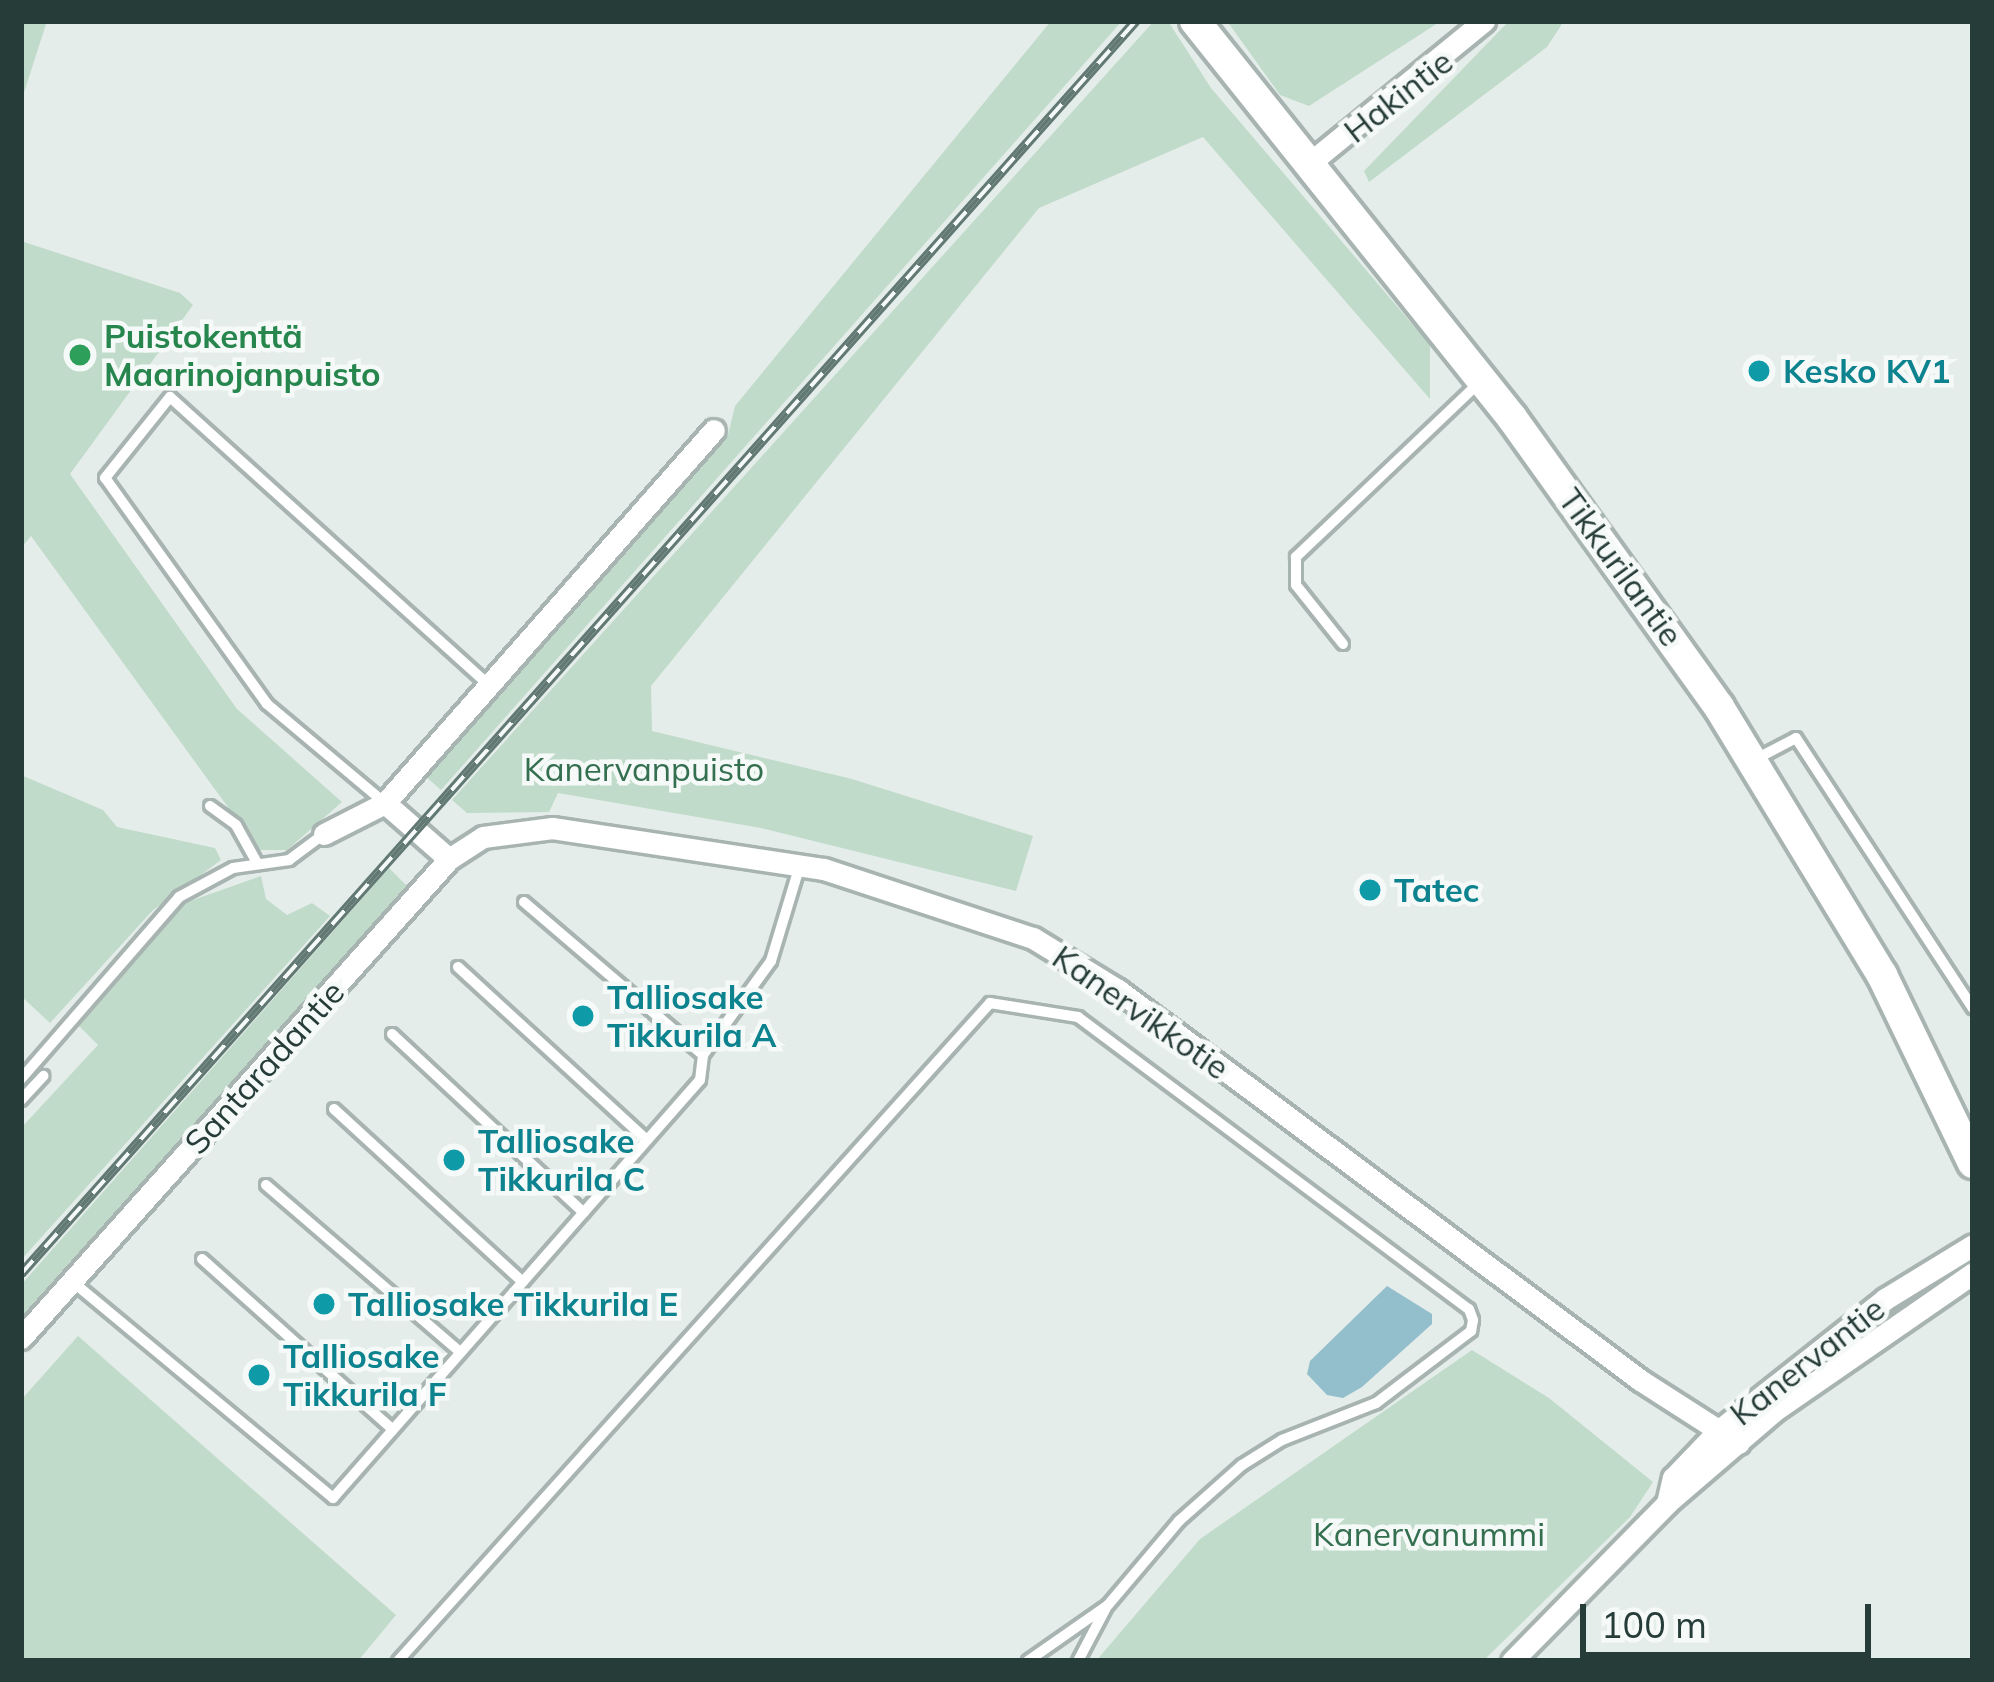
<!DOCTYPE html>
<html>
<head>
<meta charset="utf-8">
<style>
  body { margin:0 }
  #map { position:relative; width:1994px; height:1682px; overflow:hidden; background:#e5edea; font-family:Mulish,sans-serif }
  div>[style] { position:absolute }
  .green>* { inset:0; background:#c0dbca }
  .water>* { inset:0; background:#93becb }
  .roads { filter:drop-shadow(3px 0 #a8b4b1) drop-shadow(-3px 0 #a8b4b1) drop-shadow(0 3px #a8b4b1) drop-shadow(0 -3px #a8b4b1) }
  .lane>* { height:10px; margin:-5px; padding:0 5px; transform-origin:5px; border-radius:5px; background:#fff }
  .street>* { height:21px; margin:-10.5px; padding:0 10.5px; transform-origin:10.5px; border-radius:10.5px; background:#fff }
  .secondary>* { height:30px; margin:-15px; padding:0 15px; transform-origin:15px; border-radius:15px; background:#fff }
  .rail>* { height:10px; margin-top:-5px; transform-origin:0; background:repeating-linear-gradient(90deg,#f5f9f7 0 18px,#617873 0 36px); box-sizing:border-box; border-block:3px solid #617873 }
  .dots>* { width:33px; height:33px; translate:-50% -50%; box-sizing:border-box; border:6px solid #f5f9f7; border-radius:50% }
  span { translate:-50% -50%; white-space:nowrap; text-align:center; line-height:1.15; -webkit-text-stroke:9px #f5f9f7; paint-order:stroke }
  .street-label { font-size:33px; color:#263c38 }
  .leisure-label { font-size:33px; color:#27864d; font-weight:700 }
  .left { translate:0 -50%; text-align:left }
  .culture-label { font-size:33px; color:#0d838f; font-weight:700 }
  .park-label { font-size:33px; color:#346f50 }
  .frame { position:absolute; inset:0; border:24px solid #263c38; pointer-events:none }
  .scale { position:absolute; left:1580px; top:1604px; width:291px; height:54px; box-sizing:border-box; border:6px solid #263c38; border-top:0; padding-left:15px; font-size:36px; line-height:42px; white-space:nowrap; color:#263c38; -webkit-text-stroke:9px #f5f9f7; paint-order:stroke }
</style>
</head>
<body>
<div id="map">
  <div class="green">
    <i style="clip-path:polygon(21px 21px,47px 21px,21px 102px)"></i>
    <i style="clip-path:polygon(1051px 21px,1122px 21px,441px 790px,425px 776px,728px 435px,735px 406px)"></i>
    <i style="clip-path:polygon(1154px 21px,1168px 21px,1211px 88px,1430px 345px,1430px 399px,1203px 137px,1039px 208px,651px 686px,652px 731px,852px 779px,1033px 836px,1016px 891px,761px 828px,558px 793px,549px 812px,467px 813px,452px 800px)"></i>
    <i style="clip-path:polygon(1227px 21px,1441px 21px,1309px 106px,1280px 95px)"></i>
    <i style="clip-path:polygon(1509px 21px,1564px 21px,1547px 47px,1369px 182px,1364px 171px)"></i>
    <i style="clip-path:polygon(21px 241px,180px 293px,193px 305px,70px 474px,237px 709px,342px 802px,287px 850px,259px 850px,31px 536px,21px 548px)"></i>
    <i style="clip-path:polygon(21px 775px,103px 810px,117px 827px,215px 848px,221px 860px,153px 910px,50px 1023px,21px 996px)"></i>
    <i style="clip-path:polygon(389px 868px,407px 886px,21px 1317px,21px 1285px)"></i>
    <i style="clip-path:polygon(261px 876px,266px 899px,287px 915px,312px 903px,330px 916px,21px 1260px,21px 1128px,98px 1045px,79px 1026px,182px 904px)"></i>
    <i style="clip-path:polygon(78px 1336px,396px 1615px,358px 1661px,21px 1661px,21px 1400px)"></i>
    <i style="clip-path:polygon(1472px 1350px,1549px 1398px,1653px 1482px,1630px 1517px,1483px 1661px,1096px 1661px,1200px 1539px)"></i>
  </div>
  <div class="water">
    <i style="clip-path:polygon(1387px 1286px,1432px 1314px,1432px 1324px,1362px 1387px,1343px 1398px,1327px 1395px,1307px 1374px,1310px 1361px)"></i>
  </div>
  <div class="roads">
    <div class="lane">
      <i style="left:1343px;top:644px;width:75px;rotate:-128.5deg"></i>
      <i style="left:1296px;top:585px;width:28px;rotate:-90deg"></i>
      <i style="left:1296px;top:557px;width:253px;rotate:-43.6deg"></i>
      <i style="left:1756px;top:759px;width:45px;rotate:-27.7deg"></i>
      <i style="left:1796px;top:738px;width:323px;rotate:56.8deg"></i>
      <i style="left:385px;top:803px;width:154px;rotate:-140deg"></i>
      <i style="left:267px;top:704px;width:278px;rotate:-125.6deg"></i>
      <i style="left:105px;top:478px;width:104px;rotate:-51.3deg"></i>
      <i style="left:170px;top:397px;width:427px;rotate:42.1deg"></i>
      <i style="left:210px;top:806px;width:32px;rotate:36deg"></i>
      <i style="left:236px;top:825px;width:41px;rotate:60.9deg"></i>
      <i style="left:524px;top:902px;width:235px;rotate:40.5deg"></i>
      <i style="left:703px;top:1055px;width:116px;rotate:-54.1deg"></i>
      <i style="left:771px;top:961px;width:100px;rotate:-73.2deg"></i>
      <i style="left:458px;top:967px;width:256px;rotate:42.5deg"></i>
      <i style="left:392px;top:1034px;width:262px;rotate:43deg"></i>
      <i style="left:21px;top:1079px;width:241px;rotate:-49deg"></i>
      <i style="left:179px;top:897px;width:61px;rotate:-28.2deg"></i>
      <i style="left:233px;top:868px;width:57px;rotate:-8.1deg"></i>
      <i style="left:289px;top:860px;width:44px;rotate:-36.6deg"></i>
      <i style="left:21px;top:1100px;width:33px;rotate:-47deg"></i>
      <i style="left:334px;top:1109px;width:256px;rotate:42.5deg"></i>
      <i style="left:266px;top:1185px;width:256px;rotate:40.7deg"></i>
      <i style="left:202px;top:1259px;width:256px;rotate:41.8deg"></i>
      <i style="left:73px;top:1282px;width:338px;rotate:39.7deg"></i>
      <i style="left:333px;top:1498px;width:556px;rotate:-48.72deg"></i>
      <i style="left:700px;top:1080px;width:25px;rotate:-83deg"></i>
      <i style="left:398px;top:1661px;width:885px;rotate:-48.02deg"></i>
      <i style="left:990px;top:1003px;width:89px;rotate:9deg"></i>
      <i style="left:1078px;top:1017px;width:488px;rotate:36.8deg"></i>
      <i style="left:1469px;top:1309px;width:12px;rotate:70deg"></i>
      <i style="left:1473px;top:1320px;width:11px;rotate:100deg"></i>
      <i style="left:1471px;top:1331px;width:119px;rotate:142.8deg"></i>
      <i style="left:1376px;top:1403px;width:101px;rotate:158.5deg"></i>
      <i style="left:1282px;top:1440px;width:47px;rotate:148deg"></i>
      <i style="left:1242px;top:1465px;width:84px;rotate:138.4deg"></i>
      <i style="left:1179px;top:1521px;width:110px;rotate:130.2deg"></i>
      <i style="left:1108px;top:1605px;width:98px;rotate:145deg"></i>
      <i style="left:1078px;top:1661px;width:60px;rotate:-62.2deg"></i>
    </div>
    <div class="street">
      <i style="left:1306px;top:166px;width:230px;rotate:-39.2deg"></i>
      <i style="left:324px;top:834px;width:68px;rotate:-26.9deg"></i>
      <i style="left:449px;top:859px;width:85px;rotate:-138.8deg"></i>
      <i style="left:385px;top:803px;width:497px;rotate:-48.6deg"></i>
      <i style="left:21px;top:1338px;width:642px;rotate:-48.22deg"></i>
      <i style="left:449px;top:859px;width:40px;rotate:-32.9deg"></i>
      <i style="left:483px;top:837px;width:70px;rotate:-7.4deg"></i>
      <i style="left:552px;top:828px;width:275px;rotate:8.6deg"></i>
      <i style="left:824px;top:869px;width:220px;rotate:18.3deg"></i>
      <i style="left:1033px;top:938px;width:100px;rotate:31.5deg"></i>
      <i style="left:1118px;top:990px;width:652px;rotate:36.76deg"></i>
      <i style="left:1640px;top:1380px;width:117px;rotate:32.7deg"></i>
      <i style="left:1667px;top:1503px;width:26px;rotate:-77deg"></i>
      <i style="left:1673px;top:1478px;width:65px;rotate:-46.2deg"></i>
      <i style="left:1718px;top:1431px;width:213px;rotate:-38.3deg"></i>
      <i style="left:1885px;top:1299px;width:103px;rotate:-31.5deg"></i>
      <i style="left:1512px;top:1661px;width:221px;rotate:-45.5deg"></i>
      <i style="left:1667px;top:1503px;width:141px;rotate:-40.7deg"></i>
      <i style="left:1774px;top:1411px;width:242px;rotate:-34.7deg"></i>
    </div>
    <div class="secondary">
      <i style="left:1195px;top:21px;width:508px;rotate:51.39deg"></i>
      <i style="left:1512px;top:418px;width:355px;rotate:54.4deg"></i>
      <i style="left:1719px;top:707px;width:314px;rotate:58.7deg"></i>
      <i style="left:1882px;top:975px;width:209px;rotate:64.2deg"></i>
    </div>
  </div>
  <div class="rail">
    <i style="left:21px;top:1274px;width:1677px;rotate:-48.34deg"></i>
  </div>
  <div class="dots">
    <i style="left:80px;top:355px;background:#2e9e5b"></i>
    <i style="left:1759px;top:371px;background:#0f9aa8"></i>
    <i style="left:1370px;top:890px;background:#0f9aa8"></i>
    <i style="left:583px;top:1016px;background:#0f9aa8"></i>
    <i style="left:454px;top:1160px;background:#0f9aa8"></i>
    <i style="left:324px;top:1304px;background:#0f9aa8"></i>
    <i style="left:259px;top:1375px;background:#0f9aa8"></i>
  </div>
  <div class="street-label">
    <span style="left:1398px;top:96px;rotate:-38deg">Hakintie</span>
    <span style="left:1621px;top:567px;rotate:54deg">Tikkurilantie</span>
    <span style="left:1141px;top:1012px;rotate:35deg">Kanervikkotie</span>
    <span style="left:264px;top:1067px;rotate:-48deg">Santaradantie</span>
    <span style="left:1807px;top:1361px;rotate:-38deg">Kanervantie</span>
  </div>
  <div class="leisure-label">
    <span class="left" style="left:104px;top:355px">Puistokenttä<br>Maarinojanpuisto</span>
  </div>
  <div class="culture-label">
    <span class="left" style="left:1783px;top:371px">Kesko KV1</span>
    <span class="left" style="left:1394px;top:890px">Tatec</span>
    <span class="left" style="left:607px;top:1016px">Talliosake<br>Tikkurila A</span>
    <span class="left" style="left:478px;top:1160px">Talliosake<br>Tikkurila C</span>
    <span class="left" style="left:348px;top:1304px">Talliosake Tikkurila E</span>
    <span class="left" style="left:283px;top:1375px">Talliosake<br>Tikkurila F</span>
  </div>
  <div class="park-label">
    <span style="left:644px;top:769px">Kanervanpuisto</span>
    <span style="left:1429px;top:1534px">Kanervanummi</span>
  </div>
  <div class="frame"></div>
  <div class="scale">100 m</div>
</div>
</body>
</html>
